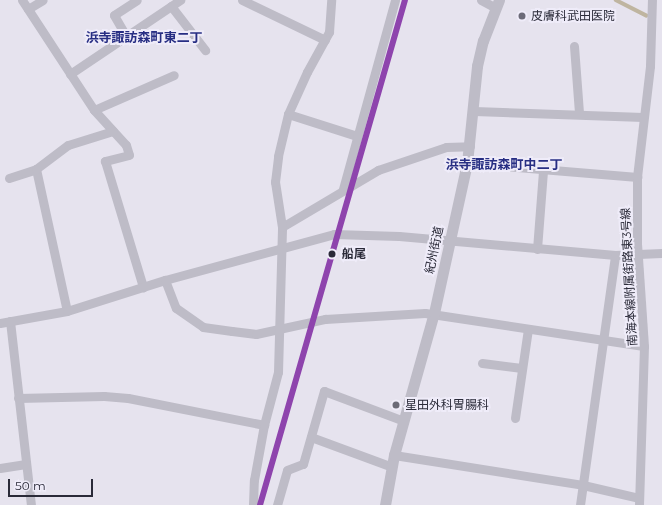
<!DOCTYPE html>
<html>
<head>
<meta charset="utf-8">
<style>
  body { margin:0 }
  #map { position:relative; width:662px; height:505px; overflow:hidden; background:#e6e3ee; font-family:Montserrat,"Noto Sans JP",sans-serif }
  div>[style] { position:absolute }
  .stream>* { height:3.5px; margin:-1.75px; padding:0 1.75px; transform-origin:1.75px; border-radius:1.75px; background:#bfb5a0 }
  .minor>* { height:9px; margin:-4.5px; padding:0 4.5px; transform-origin:4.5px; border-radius:4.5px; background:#bebcc7 }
  .tertiary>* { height:11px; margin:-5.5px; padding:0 5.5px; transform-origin:5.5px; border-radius:5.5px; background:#bebcc7 }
  .tram-1>* { height:6px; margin:-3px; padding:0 3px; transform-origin:3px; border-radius:3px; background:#8e44ad }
  .dots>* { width:11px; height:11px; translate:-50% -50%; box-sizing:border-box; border:2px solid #efecf9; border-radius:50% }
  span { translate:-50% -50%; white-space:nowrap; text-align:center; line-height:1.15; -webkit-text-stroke:4px #efecf9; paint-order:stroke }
  .poi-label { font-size:12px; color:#2a2a38 }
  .left { translate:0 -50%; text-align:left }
  .street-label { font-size:12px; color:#2a2a38 }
  .stop-label { font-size:12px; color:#2a2a38; font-weight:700 }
  .neighbourhood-label { font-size:13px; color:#272e83; font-weight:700 }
  .scale { position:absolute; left:8px; top:479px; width:85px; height:18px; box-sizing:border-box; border:2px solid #2a2a38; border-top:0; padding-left:5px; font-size:12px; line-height:14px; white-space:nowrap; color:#2a2a38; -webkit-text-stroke:3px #efecf9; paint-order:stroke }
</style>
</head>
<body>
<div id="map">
  <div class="stream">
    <i style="left:616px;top:0;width:34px;rotate:27deg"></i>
  </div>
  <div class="minor">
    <i style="left:22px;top:0;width:131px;rotate:56.8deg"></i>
    <i style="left:94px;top:110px;width:47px;rotate:47.6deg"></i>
    <i style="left:126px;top:145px;width:10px;rotate:73deg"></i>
    <i style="left:129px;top:155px;width:25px;rotate:166deg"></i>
    <i style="left:105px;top:161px;width:132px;rotate:73.2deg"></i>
    <i style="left:242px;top:0;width:92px;rotate:25.7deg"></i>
    <i style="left:481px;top:0;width:17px;rotate:28deg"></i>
    <i style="left:171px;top:6px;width:56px;rotate:52.3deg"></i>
    <i style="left:28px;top:9px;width:17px;rotate:-31deg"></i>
    <i style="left:126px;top:36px;width:24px;rotate:-120deg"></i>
    <i style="left:114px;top:15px;width:27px;rotate:-33deg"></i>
    <i style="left:574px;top:46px;width:67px;rotate:85.7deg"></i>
    <i style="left:70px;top:74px;width:133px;rotate:-33.9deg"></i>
    <i style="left:94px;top:110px;width:87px;rotate:-23.6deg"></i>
    <i style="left:474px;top:111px;width:169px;rotate:2deg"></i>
    <i style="left:288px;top:114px;width:72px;rotate:17.7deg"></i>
    <i style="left:467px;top:163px;width:171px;rotate:4.7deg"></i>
    <i style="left:36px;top:169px;width:145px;rotate:77.7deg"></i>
    <i style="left:9px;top:178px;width:28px;rotate:-18deg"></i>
    <i style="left:36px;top:169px;width:40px;rotate:-37deg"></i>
    <i style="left:68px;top:145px;width:47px;rotate:-17.3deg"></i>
    <i style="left:343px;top:189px;width:196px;rotate:-74.6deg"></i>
    <i style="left:282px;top:227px;width:112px;rotate:-30.7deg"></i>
    <i style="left:378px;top:170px;width:72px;rotate:-18.7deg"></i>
    <i style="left:446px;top:147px;width:24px;rotate:-2deg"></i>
    <i style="left:537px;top:249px;width:78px;rotate:-85.6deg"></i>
    <i style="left:165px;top:280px;width:30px;rotate:69deg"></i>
    <i style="left:176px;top:308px;width:33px;rotate:35deg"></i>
    <i style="left:203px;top:327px;width:29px;rotate:8deg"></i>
    <i style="left:232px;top:331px;width:24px;rotate:7deg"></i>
    <i style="left:256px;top:334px;width:71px;rotate:-12.3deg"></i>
    <i style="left:325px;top:319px;width:100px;rotate:-3.4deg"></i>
    <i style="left:425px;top:313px;width:221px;rotate:8.6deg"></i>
    <i style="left:10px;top:321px;width:185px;rotate:83.5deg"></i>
    <i style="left:0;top:323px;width:68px;rotate:-10.2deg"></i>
    <i style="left:67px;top:311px;width:103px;rotate:-17.6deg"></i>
    <i style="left:165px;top:280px;width:175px;rotate:-15.2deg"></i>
    <i style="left:334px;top:234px;width:65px;rotate:1.8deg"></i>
    <i style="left:399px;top:236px;width:217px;rotate:5deg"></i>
    <i style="left:615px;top:255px;width:47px;rotate:-2.4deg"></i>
    <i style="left:482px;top:363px;width:40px;rotate:7.1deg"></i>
    <i style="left:18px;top:398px;width:86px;rotate:-1.3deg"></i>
    <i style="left:104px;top:396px;width:24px;rotate:5deg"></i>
    <i style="left:128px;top:398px;width:139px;rotate:11.2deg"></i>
    <i style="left:515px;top:418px;width:90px;rotate:-81.7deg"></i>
    <i style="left:311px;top:437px;width:86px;rotate:20.3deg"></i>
    <i style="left:394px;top:455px;width:191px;rotate:9deg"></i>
    <i style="left:583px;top:485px;width:57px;rotate:13.1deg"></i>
    <i style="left:0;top:468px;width:26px;rotate:-9deg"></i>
    <i style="left:253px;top:505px;width:25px;rotate:-88deg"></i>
    <i style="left:254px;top:480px;width:56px;rotate:-79.7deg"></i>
    <i style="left:264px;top:425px;width:55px;rotate:-75.2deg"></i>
    <i style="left:278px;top:372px;width:145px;rotate:-88.4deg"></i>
    <i style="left:282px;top:227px;width:46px;rotate:-98.8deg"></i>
    <i style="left:275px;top:182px;width:26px;rotate:-83deg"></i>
    <i style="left:278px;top:156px;width:43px;rotate:-76.6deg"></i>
    <i style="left:288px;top:114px;width:46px;rotate:-65.7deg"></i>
    <i style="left:307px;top:72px;width:46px;rotate:-61.2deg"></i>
    <i style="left:329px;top:32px;width:32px;rotate:-86deg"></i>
    <i style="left:277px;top:505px;width:36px;rotate:-74deg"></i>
    <i style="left:287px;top:470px;width:17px;rotate:-21deg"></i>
    <i style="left:303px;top:464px;width:76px;rotate:-74deg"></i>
    <i style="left:324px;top:391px;width:85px;rotate:20.6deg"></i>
    <i style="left:580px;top:505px;width:252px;rotate:-82deg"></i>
    <i style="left:639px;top:505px;width:159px;rotate:-88.2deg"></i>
    <i style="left:644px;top:346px;width:102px;rotate:-93.9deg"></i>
    <i style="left:637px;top:244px;width:67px;rotate:-90deg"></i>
    <i style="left:637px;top:177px;width:112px;rotate:-83.3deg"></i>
    <i style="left:650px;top:66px;width:66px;rotate:-88.3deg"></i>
  </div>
  <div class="tertiary">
    <i style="left:385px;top:505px;width:51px;rotate:-79.8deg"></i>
    <i style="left:394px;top:455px;width:148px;rotate:-74.3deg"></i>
    <i style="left:434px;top:313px;width:154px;rotate:-77.6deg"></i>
    <i style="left:467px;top:163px;width:98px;rotate:-84.1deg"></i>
    <i style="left:477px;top:66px;width:26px;rotate:-77deg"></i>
    <i style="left:483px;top:41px;width:44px;rotate:-68.7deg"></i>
  </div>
  <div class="tram-1">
    <i style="left:260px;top:505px;width:525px;rotate:-73.98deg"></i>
  </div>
  <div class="dots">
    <i style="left:522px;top:16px;background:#6c6b78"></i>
    <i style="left:332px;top:254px;background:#2a2a38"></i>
    <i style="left:396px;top:405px;background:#6c6b78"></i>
  </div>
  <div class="poi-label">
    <span class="left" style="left:531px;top:16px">皮膚科武田医院</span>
    <span class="left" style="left:405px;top:405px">星田外科胃腸科</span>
  </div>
  <div class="street-label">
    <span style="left:434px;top:250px;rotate:-78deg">紀州街道</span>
    <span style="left:629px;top:277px;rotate:-93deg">南海本線附属街路東3号線</span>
  </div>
  <div class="stop-label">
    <span class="left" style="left:342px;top:254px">船尾</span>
  </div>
  <div class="neighbourhood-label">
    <span style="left:144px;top:37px">浜寺諏訪森町東二丁</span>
    <span style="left:504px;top:164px">浜寺諏訪森町中二丁</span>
  </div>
  <div class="scale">50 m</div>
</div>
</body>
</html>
